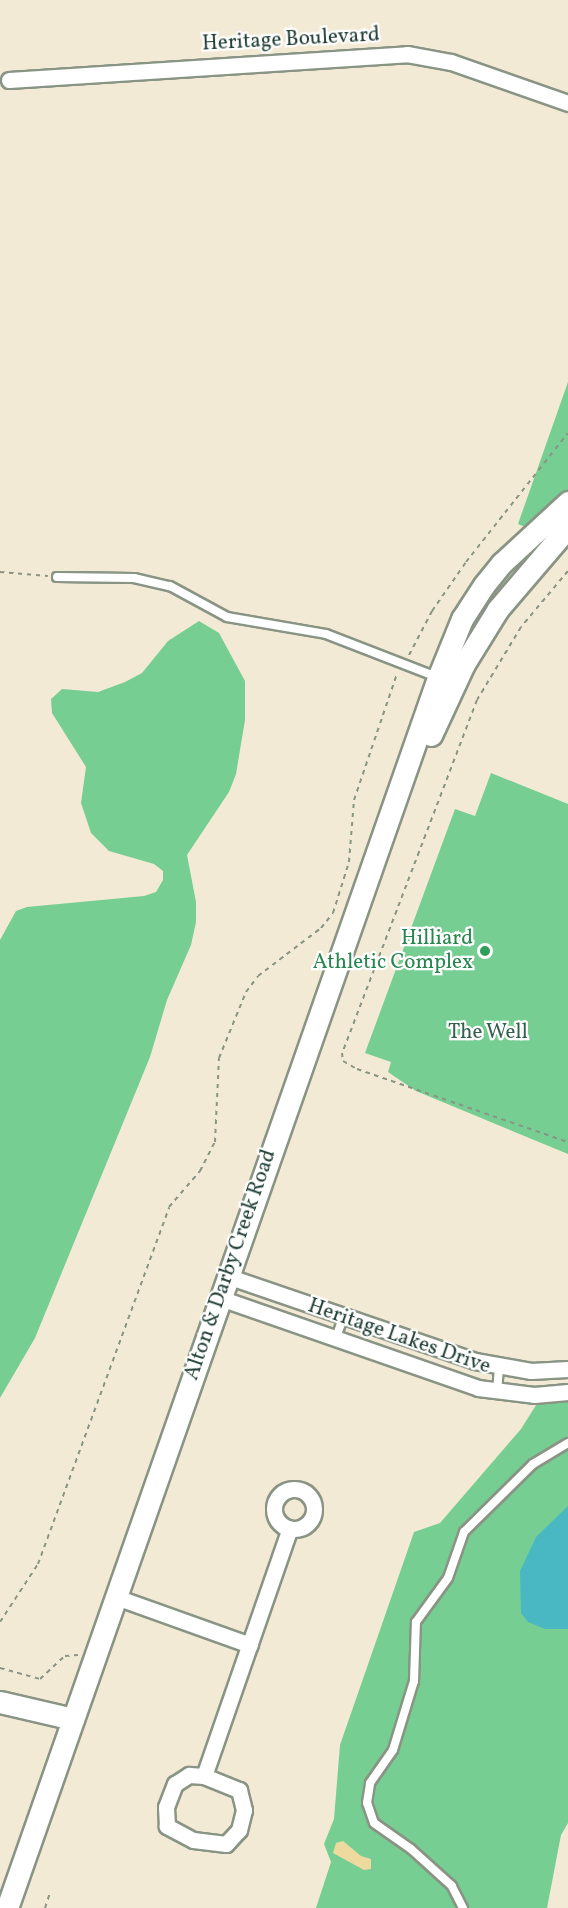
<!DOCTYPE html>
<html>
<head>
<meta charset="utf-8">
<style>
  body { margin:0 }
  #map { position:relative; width:568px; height:1908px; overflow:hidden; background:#f3ead5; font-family:Vollkorn,serif }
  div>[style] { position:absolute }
  .green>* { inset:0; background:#76ce93 }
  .sand>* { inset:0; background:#eeda9e }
  .water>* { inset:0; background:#4ab8c3 }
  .path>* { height:2px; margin-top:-1px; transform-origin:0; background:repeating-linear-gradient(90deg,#899484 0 4.5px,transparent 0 9px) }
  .roads { filter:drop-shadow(2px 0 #899484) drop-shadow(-2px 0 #899484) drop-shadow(0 2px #899484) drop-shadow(0 -2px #899484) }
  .lane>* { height:8px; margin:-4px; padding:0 4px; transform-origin:4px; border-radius:4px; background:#fff }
  .street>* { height:15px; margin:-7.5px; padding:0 7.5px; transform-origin:7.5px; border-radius:7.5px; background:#fff }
  .street>.ring { margin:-7.5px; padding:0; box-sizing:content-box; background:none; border:15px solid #fff; border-radius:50% }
  .secondary>* { height:21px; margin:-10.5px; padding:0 10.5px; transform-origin:10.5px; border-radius:10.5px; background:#fff }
  .dots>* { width:16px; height:16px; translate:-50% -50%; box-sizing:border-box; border:3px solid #fff; border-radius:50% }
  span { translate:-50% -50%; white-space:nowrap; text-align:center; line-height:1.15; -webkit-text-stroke:4.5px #fff; paint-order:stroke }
  .street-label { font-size:21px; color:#1f3d34 }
  .leisure-label { font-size:21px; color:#27864d }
  .right { translate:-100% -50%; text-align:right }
  .park-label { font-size:21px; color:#35614c }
</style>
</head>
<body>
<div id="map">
  <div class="green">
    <i style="clip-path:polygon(568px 382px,568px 545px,518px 524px)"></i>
    <i style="clip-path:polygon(199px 621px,219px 633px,245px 681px,245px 720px,236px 774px,229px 792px,187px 855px,196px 902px,196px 922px,191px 945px,167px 1000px,150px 1057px,35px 1338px,0 1398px,0 940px,16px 911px,27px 907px,144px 896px,156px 892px,163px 880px,163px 871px,154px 864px,109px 851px,91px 833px,81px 803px,86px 767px,52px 713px,51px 699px,62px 689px,98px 692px,125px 682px,142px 673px,168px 641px)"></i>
    <i style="clip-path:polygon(491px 773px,568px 804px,568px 1154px,416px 1091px,388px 1072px,391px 1062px,365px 1053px,455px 809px,475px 816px)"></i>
    <i style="clip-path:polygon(568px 1392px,568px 1823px,561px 1835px,547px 1908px,316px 1908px,331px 1862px,324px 1844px,334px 1819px,340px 1745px,414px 1532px,440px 1523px,521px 1429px,543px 1394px)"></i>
  </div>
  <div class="sand">
    <i style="clip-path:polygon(343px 1841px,361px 1856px,371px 1859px,371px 1869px,364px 1870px,333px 1853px,336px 1843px)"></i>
  </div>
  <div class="water">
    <i style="clip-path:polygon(568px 1506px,568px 1629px,545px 1629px,528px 1622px,521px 1613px,520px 1571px,536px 1537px)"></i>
  </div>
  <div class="path">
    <i style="left:568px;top:571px;width:73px;rotate:130deg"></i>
    <i style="left:521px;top:627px;width:85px;rotate:121.1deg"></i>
    <i style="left:477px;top:700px;width:378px;rotate:110.9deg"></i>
    <i style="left:342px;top:1053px;width:8px;rotate:83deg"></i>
    <i style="left:343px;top:1061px;width:16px;rotate:30deg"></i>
    <i style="left:357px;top:1069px;width:223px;rotate:19.1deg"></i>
    <i style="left:0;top:572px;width:48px;rotate:4.8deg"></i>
    <i style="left:409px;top:655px;width:50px;rotate:-62.4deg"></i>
    <i style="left:432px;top:611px;width:60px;rotate:-55.2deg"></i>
    <i style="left:466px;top:562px;width:164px;rotate:-51.7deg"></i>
    <i style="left:0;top:1622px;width:69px;rotate:-56.8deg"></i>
    <i style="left:38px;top:1564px;width:380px;rotate:-69.8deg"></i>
    <i style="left:169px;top:1207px;width:48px;rotate:-49.3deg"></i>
    <i style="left:200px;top:1171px;width:33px;rotate:-63deg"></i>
    <i style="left:215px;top:1142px;width:84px;rotate:-87.3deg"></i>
    <i style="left:219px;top:1058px;width:71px;rotate:-67.8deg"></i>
    <i style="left:246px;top:992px;width:20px;rotate:-53deg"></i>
    <i style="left:258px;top:976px;width:79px;rotate:-37.3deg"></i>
    <i style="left:321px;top:928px;width:19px;rotate:-51deg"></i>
    <i style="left:333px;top:913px;width:53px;rotate:-72.6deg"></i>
    <i style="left:349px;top:862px;width:62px;rotate:-85.4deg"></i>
    <i style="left:354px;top:800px;width:133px;rotate:-71.2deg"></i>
    <i style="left:0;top:1668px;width:41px;rotate:15.4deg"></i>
    <i style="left:40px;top:1679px;width:34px;rotate:-43deg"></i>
    <i style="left:65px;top:1656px;width:13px;rotate:-4deg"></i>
    <i style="left:45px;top:1908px;width:16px;rotate:-72deg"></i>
  </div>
  <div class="roads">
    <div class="lane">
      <i style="left:57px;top:577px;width:77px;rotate:0.7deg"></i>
      <i style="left:134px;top:578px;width:37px;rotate:13deg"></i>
      <i style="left:170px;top:586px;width:65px;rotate:28.5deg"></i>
      <i style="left:227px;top:617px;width:100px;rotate:9.7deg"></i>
      <i style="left:326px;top:634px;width:119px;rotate:21.2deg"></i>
      <i style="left:336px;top:1338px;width:24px;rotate:-71deg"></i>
      <i style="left:497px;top:1391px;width:24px;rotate:-85deg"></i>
      <i style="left:463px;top:1908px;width:25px;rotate:-117deg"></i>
      <i style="left:452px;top:1886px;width:55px;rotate:-137.9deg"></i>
      <i style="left:411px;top:1849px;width:45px;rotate:-144.9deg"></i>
      <i style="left:374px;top:1823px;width:21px;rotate:-109deg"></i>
      <i style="left:367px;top:1803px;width:20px;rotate:-81deg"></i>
      <i style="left:370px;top:1783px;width:40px;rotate:-55.1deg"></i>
      <i style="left:393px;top:1750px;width:72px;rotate:-73.1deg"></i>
      <i style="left:414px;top:1681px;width:59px;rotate:-88.1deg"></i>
      <i style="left:416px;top:1622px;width:54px;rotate:-54deg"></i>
      <i style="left:448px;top:1578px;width:49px;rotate:-70.8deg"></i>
      <i style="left:464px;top:1532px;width:97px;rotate:-44.6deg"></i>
      <i style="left:533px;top:1464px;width:41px;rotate:-31deg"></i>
    </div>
    <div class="street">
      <i style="left:9px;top:80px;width:399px;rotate:-3.7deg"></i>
      <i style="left:407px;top:54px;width:45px;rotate:10.3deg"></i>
      <i style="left:451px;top:62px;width:124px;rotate:19.3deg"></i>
      <i style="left:227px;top:1276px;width:262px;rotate:18.9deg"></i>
      <i style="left:475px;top:1361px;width:57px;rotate:10.1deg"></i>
      <i style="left:531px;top:1371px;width:37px;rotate:-3deg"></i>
      <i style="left:220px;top:1298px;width:273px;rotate:19.2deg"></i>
      <i style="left:478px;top:1388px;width:56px;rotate:7.1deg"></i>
      <i style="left:534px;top:1395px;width:34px;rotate:-5deg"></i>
      <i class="ring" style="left:274px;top:1489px;width:25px;height:25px"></i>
      <i style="left:116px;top:1597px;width:142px;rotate:19.7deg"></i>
      <i style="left:189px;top:1775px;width:15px;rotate:4deg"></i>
      <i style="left:204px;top:1776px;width:38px;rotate:22deg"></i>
      <i style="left:239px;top:1790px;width:21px;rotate:76deg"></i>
      <i style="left:244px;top:1810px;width:21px;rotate:104deg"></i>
      <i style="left:239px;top:1830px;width:19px;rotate:133deg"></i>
      <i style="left:226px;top:1844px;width:33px;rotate:-173deg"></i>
      <i style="left:193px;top:1840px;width:30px;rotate:-152deg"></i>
      <i style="left:167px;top:1826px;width:19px;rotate:-93deg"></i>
      <i style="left:166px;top:1807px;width:25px;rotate:-69deg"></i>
      <i style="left:175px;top:1784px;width:17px;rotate:-33deg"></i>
      <i style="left:204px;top:1776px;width:262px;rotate:-70.9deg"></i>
    </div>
    <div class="secondary">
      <i style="left:431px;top:735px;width:78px;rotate:-65.1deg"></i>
      <i style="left:464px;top:664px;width:65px;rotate:-58.3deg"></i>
      <i style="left:498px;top:609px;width:108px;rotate:-49.5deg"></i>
      <i style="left:0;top:1702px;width:75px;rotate:13.1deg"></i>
      <i style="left:7px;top:1908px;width:1303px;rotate:-70.69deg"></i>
      <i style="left:438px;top:678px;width:64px;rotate:-67.9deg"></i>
      <i style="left:462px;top:619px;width:40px;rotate:-57.1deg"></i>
      <i style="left:484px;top:585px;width:28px;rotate:-51deg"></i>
      <i style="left:502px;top:563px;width:90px;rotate:-42.7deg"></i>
    </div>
  </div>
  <div class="dots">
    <i style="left:485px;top:951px;background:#2e9e5b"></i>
  </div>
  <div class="street-label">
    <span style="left:291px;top:40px;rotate:-3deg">Heritage Boulevard</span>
    <span style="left:231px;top:1265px;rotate:-71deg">Alton &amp; Darby Creek Road</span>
    <span style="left:399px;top:1337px;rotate:19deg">Heritage Lakes Drive</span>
  </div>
  <div class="leisure-label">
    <span class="right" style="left:473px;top:951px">Hilliard<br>Athletic Complex</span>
  </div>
  <div class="park-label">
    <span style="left:488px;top:1033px">The Well</span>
  </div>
</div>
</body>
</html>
